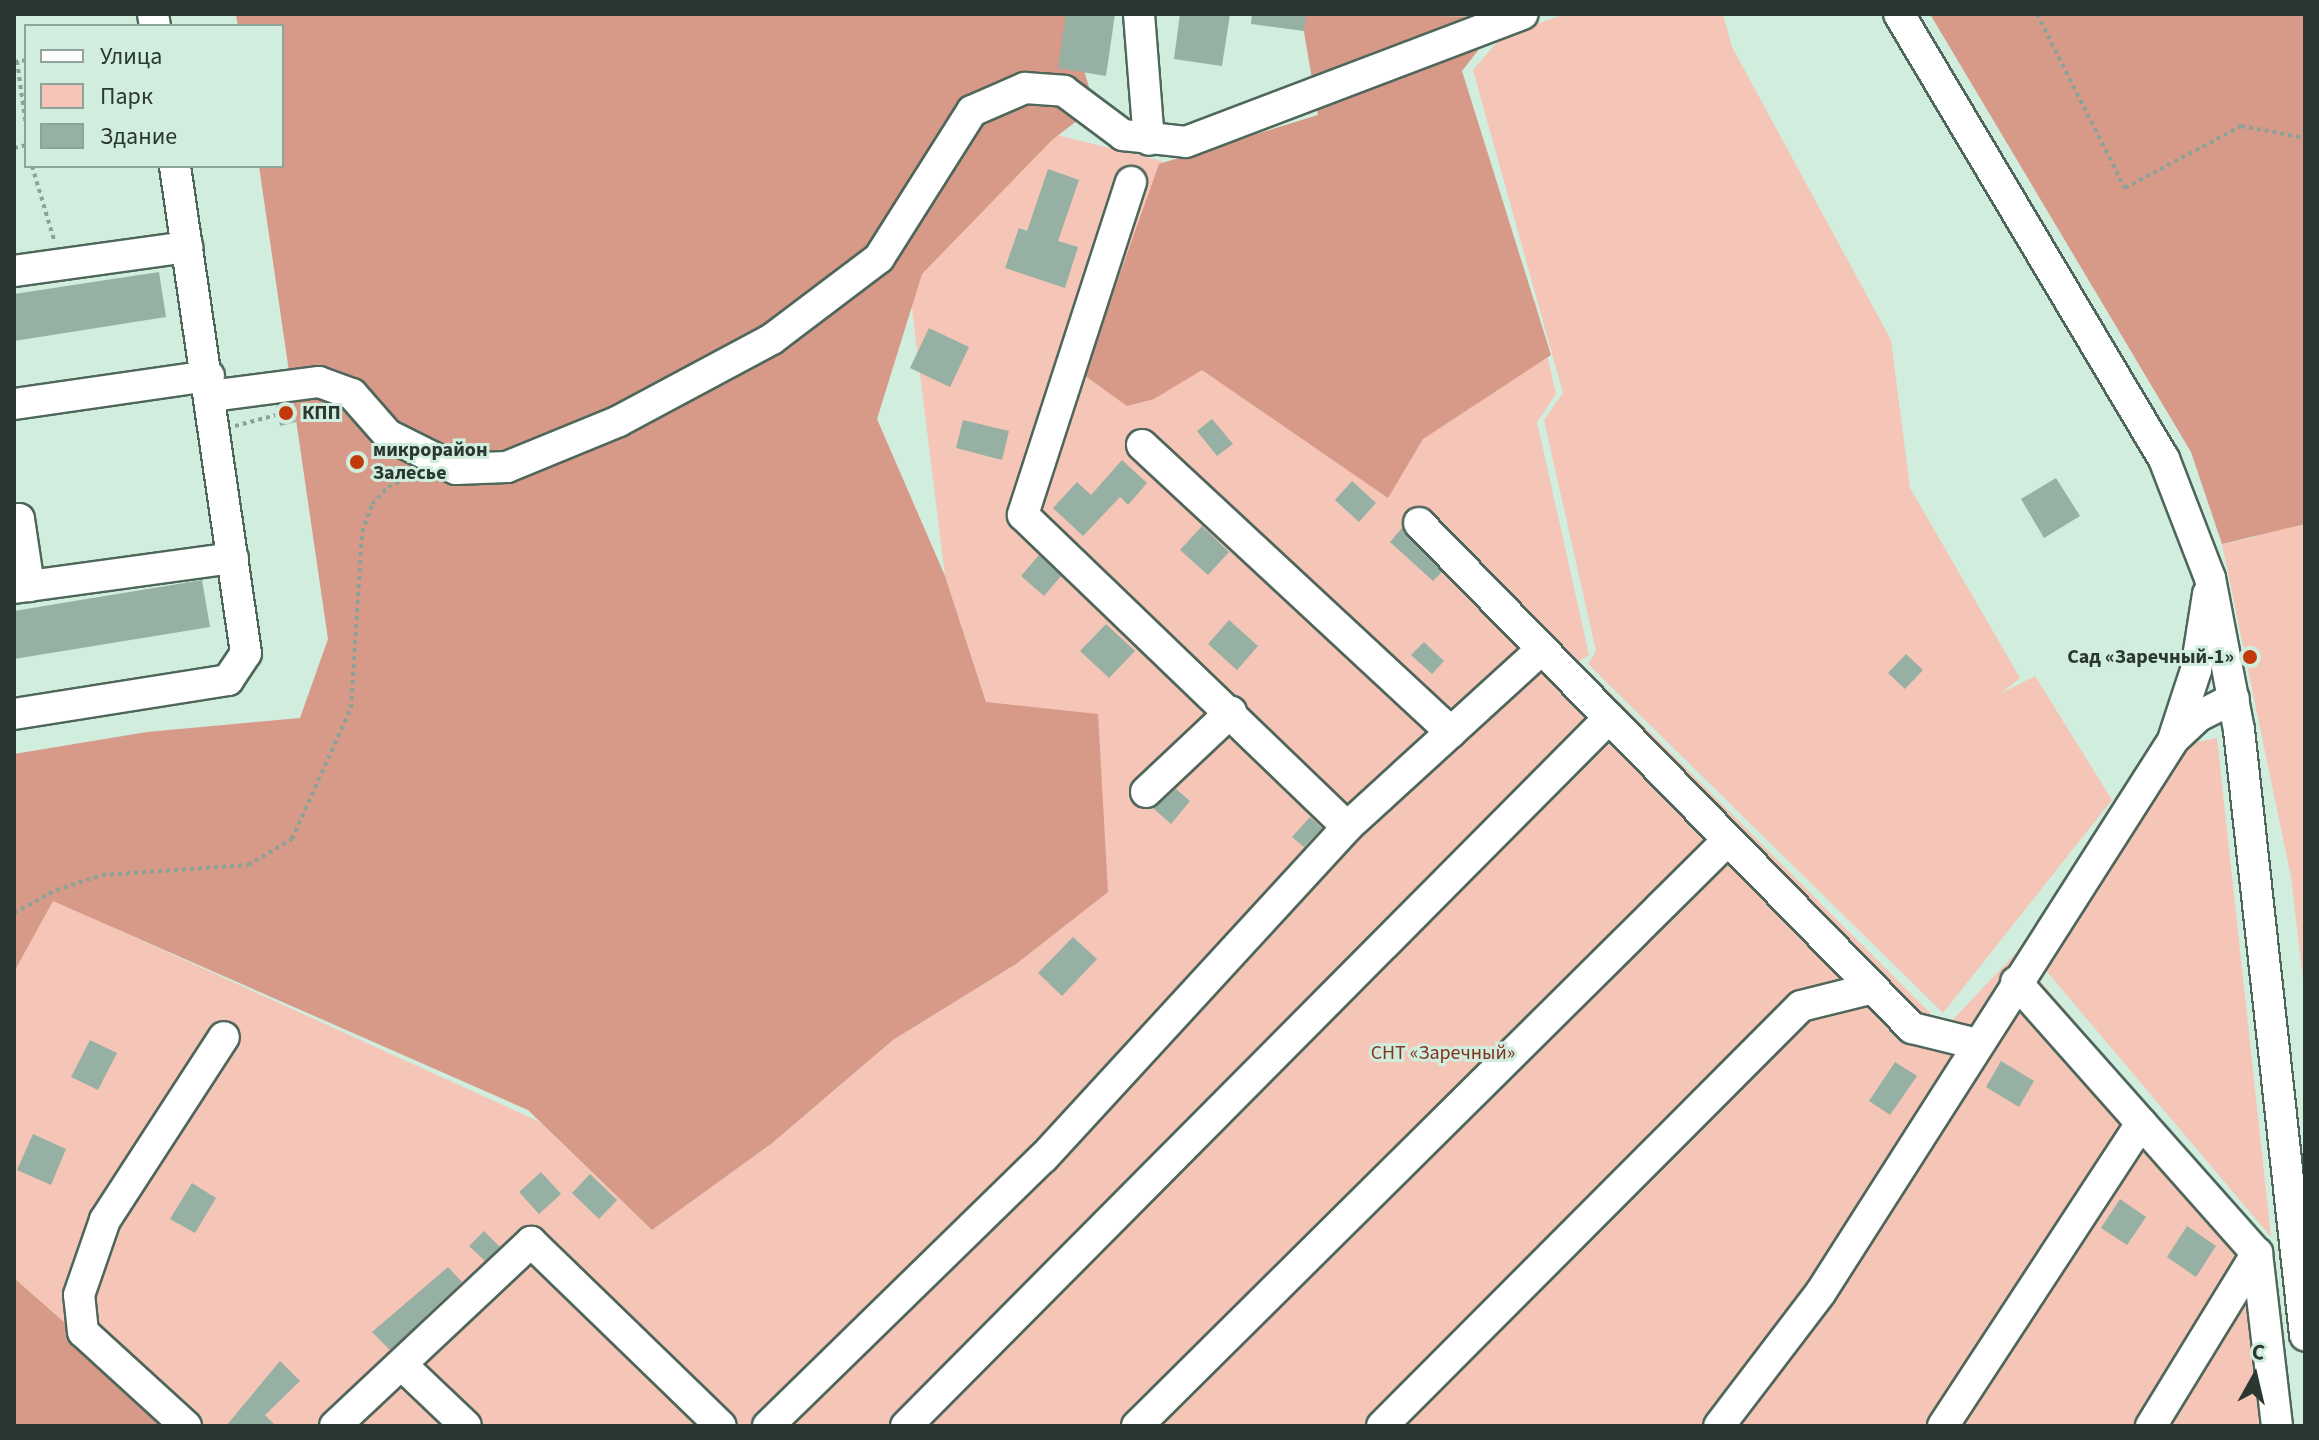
<!DOCTYPE html>
<html>
<head>
<meta charset="utf-8">
<style>
  body { margin:0 }
  #map { position:relative; width:2319px; height:1440px; overflow:hidden; background:#d0edde; font-family:"Source Sans 3",sans-serif }
  div>[style] { position:absolute }
  .green>* { inset:0; background:#f5c5b7 }
  .forest>* { inset:0; background:#d79988 }
  .building>* { inset:0; background:#96b1a3 }
  .path>* { height:4px; margin-top:-2px; transform-origin:0; background:repeating-linear-gradient(90deg,#8ca297 0 4px,transparent 0 8px) }
  .roads { filter:drop-shadow(2px 0 #4e675a) drop-shadow(-2px 0 #4e675a) drop-shadow(0 2px #4e675a) drop-shadow(0 -2px #4e675a) }
  .minor>* { height:30px; margin:-15px; padding:0 15px; transform-origin:15px; border-radius:15px; background:#fff }
  .dots>* { width:22px; height:22px; translate:-50% -50%; box-sizing:border-box; border:4px solid #d0edde; border-radius:50% }
  span { translate:-50% -50%; white-space:nowrap; text-align:center; line-height:1.15; -webkit-text-stroke:6px #d0edde; paint-order:stroke }
  .poi-label { font-size:20px; color:#2b3731; font-weight:700 }
  .left { translate:0 -50%; text-align:left }
  .right { translate:-100% -50%; text-align:right }
  .park-label { font-size:20px; color:#803520 }
  .frame { position:absolute; inset:0; border:16px solid #2b3731; pointer-events:none }
  .legend { position:absolute; left:24px; top:24px; width:260px; height:144px; box-sizing:border-box; background:#d0edde; border:2px solid #8ea499; margin:0; padding:10px 14px; list-style:none; font-size:24px; color:#2b3731 }
  .legend li { display:flex; align-items:center; gap:16px; height:40px }
  .legend b { width:40px; border:2px solid #8ea499 }
  .north { position:absolute; left:2215px; top:1336px; width:80px; height:80px; -webkit-text-stroke:6px #d0edde; paint-order:stroke; rotate:8deg; font-size:22px; font-weight:700; line-height:32px; text-align:center; color:#2b3731 }
  .north::after { content:''; display:block; margin:auto; width:28px; height:36px; background:#2b3731; clip-path:polygon(50% 0,100% 100%,50% 72%,0 100%) }
</style>
</head>
<body>
<div id="map">
  <div class="green">
    <i style="clip-path:polygon(1565px 14px,1723px 14px,1732px 47px,1891px 340px,1910px 488px,2020px 678px,2000px 694px,2035px 676px,2112px 800px,1943px 1013px,1588px 664px,1596px 651px,1544px 420px,1563px 393px,1473px 70px,1503px 36px)"></i>
    <i style="clip-path:polygon(1057px 135px,1158px 160px,1535px 301px,1556px 394px,1537px 422px,1589px 655px,1579px 661px,1945px 1028px,2016px 953px,2268px 1246px,2288px 1426px,182px 1426px,14px 1278px,14px 972px,53px 900px,540px 1122px,652px 1230px,771px 1144px,893px 1040px,1016px 964px,986px 702px,945px 576px,907px 269px)"></i>
    <i style="clip-path:polygon(2305px 468px,2305px 996px,2291px 877px,2222px 544px,2255px 537px)"></i>
    <i style="clip-path:polygon(2217px 738px,2271px 1237px,2043px 967px,2175px 759px,2197px 742px)"></i>
  </div>
  <div class="forest">
    <i style="clip-path:polygon(1067px 14px,1095px 107px,1052px 140px,922px 274px,877px 419px,945px 576px,986px 702px,1098px 714px,1108px 892px,1016px 964px,893px 1040px,771px 1144px,652px 1230px,528px 1110px,53px 901px,14px 972px,14px 754px,147px 732px,300px 718px,328px 639px,259px 166px,282px 166px,282px 26px,238px 26px,236px 15px)"></i>
    <i style="clip-path:polygon(1301px 14px,1504px 17px,1462px 71px,1551px 355px,1423px 439px,1388px 498px,1202px 370px,1154px 399px,1127px 406px,1084px 375px,1159px 164px,1318px 115px)"></i>
    <i style="clip-path:polygon(1930px 14px,2305px 14px,2305px 524px,2222px 544px,2191px 452px)"></i>
    <i style="clip-path:polygon(14px 1278px,182px 1426px,14px 1426px)"></i>
  </div>
  <div class="building">
    <i style="clip-path:polygon(1066px 14px,1115px 14px,1106px 76px,1058px 68px)"></i>
    <i style="clip-path:polygon(1180px 14px,1230px 14px,1222px 66px,1174px 59px)"></i>
    <i style="clip-path:polygon(1252px 14px,1306px 14px,1304px 31px,1251px 24px)"></i>
    <i style="clip-path:polygon(1048px 169px,1079px 180px,1058px 241px,1078px 247px,1065px 288px,1005px 268px,1019px 228px,1027px 231px)"></i>
    <i style="clip-path:polygon(159px 272px,166px 317px,14px 341px,14px 294px)"></i>
    <i style="clip-path:polygon(929px 328px,969px 347px,950px 387px,910px 368px)"></i>
    <i style="clip-path:polygon(293px 404px,296px 422px,280px 426px,276px 406px)"></i>
    <i style="clip-path:polygon(1212px 419px,1233px 444px,1217px 456px,1197px 431px)"></i>
    <i style="clip-path:polygon(963px 420px,1009px 431px,1002px 460px,956px 448px)"></i>
    <i style="clip-path:polygon(1122px 460px,1147px 483px,1128px 505px,1120px 497px,1083px 536px,1053px 508px,1077px 482px,1091px 495px)"></i>
    <i style="clip-path:polygon(2056px 478px,2080px 516px,2044px 538px,2021px 499px)"></i>
    <i style="clip-path:polygon(1352px 481px,1376px 503px,1359px 522px,1335px 500px)"></i>
    <i style="clip-path:polygon(1202px 526px,1229px 552px,1208px 575px,1180px 550px)"></i>
    <i style="clip-path:polygon(1402px 528px,1442px 572px,1433px 581px,1390px 542px)"></i>
    <i style="clip-path:polygon(1039px 555px,1061px 576px,1044px 596px,1021px 576px)"></i>
    <i style="clip-path:polygon(202px 580px,210px 627px,14px 659px,14px 611px)"></i>
    <i style="clip-path:polygon(1229px 620px,1258px 646px,1237px 670px,1208px 644px)"></i>
    <i style="clip-path:polygon(1106px 624px,1135px 651px,1109px 678px,1080px 651px)"></i>
    <i style="clip-path:polygon(1424px 642px,1444px 661px,1432px 674px,1411px 655px)"></i>
    <i style="clip-path:polygon(1906px 654px,1923px 670px,1905px 689px,1888px 673px)"></i>
    <i style="clip-path:polygon(1176px 789px,1190px 801px,1171px 824px,1153px 808px)"></i>
    <i style="clip-path:polygon(1310px 817px,1322px 828px,1304px 847px,1292px 837px)"></i>
    <i style="clip-path:polygon(1073px 937px,1097px 959px,1062px 996px,1038px 973px)"></i>
    <i style="clip-path:polygon(90px 1040px,117px 1053px,98px 1090px,71px 1077px)"></i>
    <i style="clip-path:polygon(2001px 1061px,2034px 1081px,2019px 1107px,1986px 1087px)"></i>
    <i style="clip-path:polygon(1895px 1062px,1917px 1076px,1890px 1115px,1869px 1101px)"></i>
    <i style="clip-path:polygon(33px 1134px,66px 1149px,51px 1185px,17px 1170px)"></i>
    <i style="clip-path:polygon(541px 1172px,561px 1194px,539px 1214px,519px 1192px)"></i>
    <i style="clip-path:polygon(590px 1174px,617px 1200px,599px 1219px,572px 1193px)"></i>
    <i style="clip-path:polygon(192px 1183px,216px 1198px,195px 1233px,170px 1219px)"></i>
    <i style="clip-path:polygon(2120px 1199px,2146px 1217px,2127px 1245px,2101px 1228px)"></i>
    <i style="clip-path:polygon(2187px 1226px,2216px 1246px,2196px 1277px,2167px 1257px)"></i>
    <i style="clip-path:polygon(484px 1231px,500px 1247px,485px 1261px,469px 1246px)"></i>
    <i style="clip-path:polygon(448px 1267px,462px 1282px,390px 1350px,372px 1332px)"></i>
    <i style="clip-path:polygon(280px 1361px,300px 1381px,265px 1415px,276px 1426px,226px 1426px)"></i>
  </div>
  <div class="path">
    <i style="left:2037px;top:14px;width:195px;rotate:63.2deg"></i>
    <i style="left:2125px;top:188px;width:132px;rotate:-28.1deg"></i>
    <i style="left:2241px;top:126px;width:65px;rotate:10.6deg"></i>
    <i style="left:17px;top:61px;width:66px;rotate:82.1deg"></i>
    <i style="left:14px;top:62px;width:12px;rotate:-9deg"></i>
    <i style="left:14px;top:148px;width:12px;rotate:-14deg"></i>
    <i style="left:32px;top:166px;width:77px;rotate:73.4deg"></i>
    <i style="left:235px;top:426px;width:42px;rotate:-15deg"></i>
    <i style="left:14px;top:913px;width:48px;rotate:-28.7deg"></i>
    <i style="left:56px;top:890px;width:48px;rotate:-18.1deg"></i>
    <i style="left:102px;top:875px;width:146px;rotate:-3.9deg"></i>
    <i style="left:248px;top:865px;width:51px;rotate:-30.6deg"></i>
    <i style="left:292px;top:839px;width:144px;rotate:-65.8deg"></i>
    <i style="left:351px;top:708px;width:176px;rotate:-86.4deg"></i>
    <i style="left:362px;top:532px;width:30px;rotate:-70deg"></i>
    <i style="left:372px;top:504px;width:23px;rotate:-47deg"></i>
    <i style="left:388px;top:487px;width:27px;rotate:-24deg"></i>
  </div>
  <div class="roads">
    <div class="minor">
      <i style="left:153px;top:14px;width:12px;rotate:81deg"></i>
      <i style="left:1139px;top:14px;width:126px;rotate:85.5deg"></i>
      <i style="left:1899px;top:14px;width:518px;rotate:59.23deg"></i>
      <i style="left:2164px;top:459px;width:128px;rotate:68.9deg"></i>
      <i style="left:2210px;top:578px;width:155px;rotate:79.2deg"></i>
      <i style="left:2239px;top:730px;width:609px;rotate:83.77deg"></i>
      <i style="left:1131px;top:182px;width:350px;rotate:108deg"></i>
      <i style="left:1023px;top:515px;width:450px;rotate:43.9deg"></i>
      <i style="left:14px;top:271px;width:175px;rotate:-7.9deg"></i>
      <i style="left:211px;top:396px;width:109px;rotate:-7.4deg"></i>
      <i style="left:319px;top:382px;width:35px;rotate:20deg"></i>
      <i style="left:352px;top:394px;width:55px;rotate:48.7deg"></i>
      <i style="left:388px;top:435px;width:76px;rotate:26.6deg"></i>
      <i style="left:456px;top:469px;width:51px;rotate:-2.2deg"></i>
      <i style="left:507px;top:467px;width:121px;rotate:-22.3deg"></i>
      <i style="left:619px;top:421px;width:174px;rotate:-28.2deg"></i>
      <i style="left:772px;top:339px;width:134px;rotate:-37.1deg"></i>
      <i style="left:879px;top:258px;width:174px;rotate:-57.7deg"></i>
      <i style="left:972px;top:111px;width:58px;rotate:-23.5deg"></i>
      <i style="left:1025px;top:88px;width:39px;rotate:4deg"></i>
      <i style="left:1064px;top:91px;width:74px;rotate:36.7deg"></i>
      <i style="left:1123px;top:135px;width:63px;rotate:6.3deg"></i>
      <i style="left:1186px;top:142px;width:360px;rotate:-20.8deg"></i>
      <i style="left:14px;top:404px;width:197px;rotate:-8.2deg"></i>
      <i style="left:1142px;top:445px;width:422px;rotate:42.9deg"></i>
      <i style="left:14px;top:520px;width:5px;rotate:-11deg"></i>
      <i style="left:19px;top:519px;width:68px;rotate:81.5deg"></i>
      <i style="left:1419px;top:523px;width:706px;rotate:45.69deg"></i>
      <i style="left:1912px;top:1028px;width:67px;rotate:13.8deg"></i>
      <i style="left:14px;top:588px;width:221px;rotate:-7.8deg"></i>
      <i style="left:14px;top:714px;width:217px;rotate:-9deg"></i>
      <i style="left:228px;top:680px;width:32px;rotate:-56deg"></i>
      <i style="left:246px;top:653px;width:492px;rotate:-98.3deg"></i>
      <i style="left:2174px;top:737px;width:71px;rotate:-71.8deg"></i>
      <i style="left:2196px;top:670px;width:77px;rotate:-81deg"></i>
      <i style="left:1146px;top:792px;width:117px;rotate:-43.3deg"></i>
      <i style="left:2016px;top:982px;width:363px;rotate:48.4deg"></i>
      <i style="left:2257px;top:1253px;width:174px;rotate:83.4deg"></i>
      <i style="left:402px;top:1365px;width:88px;rotate:43.6deg"></i>
      <i style="left:186px;top:1426px;width:139px;rotate:-137.6deg"></i>
      <i style="left:83px;top:1332px;width:37px;rotate:-96deg"></i>
      <i style="left:79px;top:1295px;width:79px;rotate:-70.9deg"></i>
      <i style="left:105px;top:1220px;width:218px;rotate:-57deg"></i>
      <i style="left:335px;top:1426px;width:269px;rotate:-43.2deg"></i>
      <i style="left:531px;top:1242px;width:264px;rotate:44.1deg"></i>
      <i style="left:768px;top:1426px;width:384px;rotate:-44.3deg"></i>
      <i style="left:1043px;top:1158px;width:449px;rotate:-47.4deg"></i>
      <i style="left:1347px;top:827px;width:264px;rotate:-42.4deg"></i>
      <i style="left:906px;top:1426px;width:998px;rotate:-45.2deg"></i>
      <i style="left:1137px;top:1426px;width:832px;rotate:-44.76deg"></i>
      <i style="left:1382px;top:1426px;width:593px;rotate:-45.07deg"></i>
      <i style="left:1801px;top:1006px;width:74px;rotate:-14deg"></i>
      <i style="left:1719px;top:1426px;width:168px;rotate:-52.7deg"></i>
      <i style="left:1821px;top:1292px;width:656px;rotate:-57.45deg"></i>
      <i style="left:2174px;top:739px;width:34px;rotate:-43deg"></i>
      <i style="left:2199px;top:716px;width:39px;rotate:-27deg"></i>
      <i style="left:1943px;top:1426px;width:362px;rotate:-56.8deg"></i>
      <i style="left:2151px;top:1426px;width:203px;rotate:-58.5deg"></i>
    </div>
  </div>
  <div class="dots">
    <i style="left:286px;top:413px;background:#c23a0b"></i>
    <i style="left:357px;top:462px;background:#c23a0b"></i>
    <i style="left:2250px;top:657px;background:#c23a0b"></i>
  </div>
  <div class="poi-label">
    <span class="left" style="left:302px;top:413px">КПП</span>
    <span class="left" style="left:373px;top:462px">микрорайон<br>Залесье</span>
    <span class="right" style="left:2234px;top:657px">Сад «Заречный-1»</span>
  </div>
  <div class="park-label">
    <span style="left:1443px;top:1053px">СНТ «Заречный»</span>
  </div>
  <div class="frame"></div>
  <ul class="legend">
  <li><b style="height:10px;background:#fff"></b>Улица</li>
  <li><b style="height:22px;background:#f5c5b7"></b>Парк</li>
  <li><b style="height:22px;background:#96b1a3"></b>Здание</li>
  </ul>
  <div class="north">С</div>
</div>
</body>
</html>
